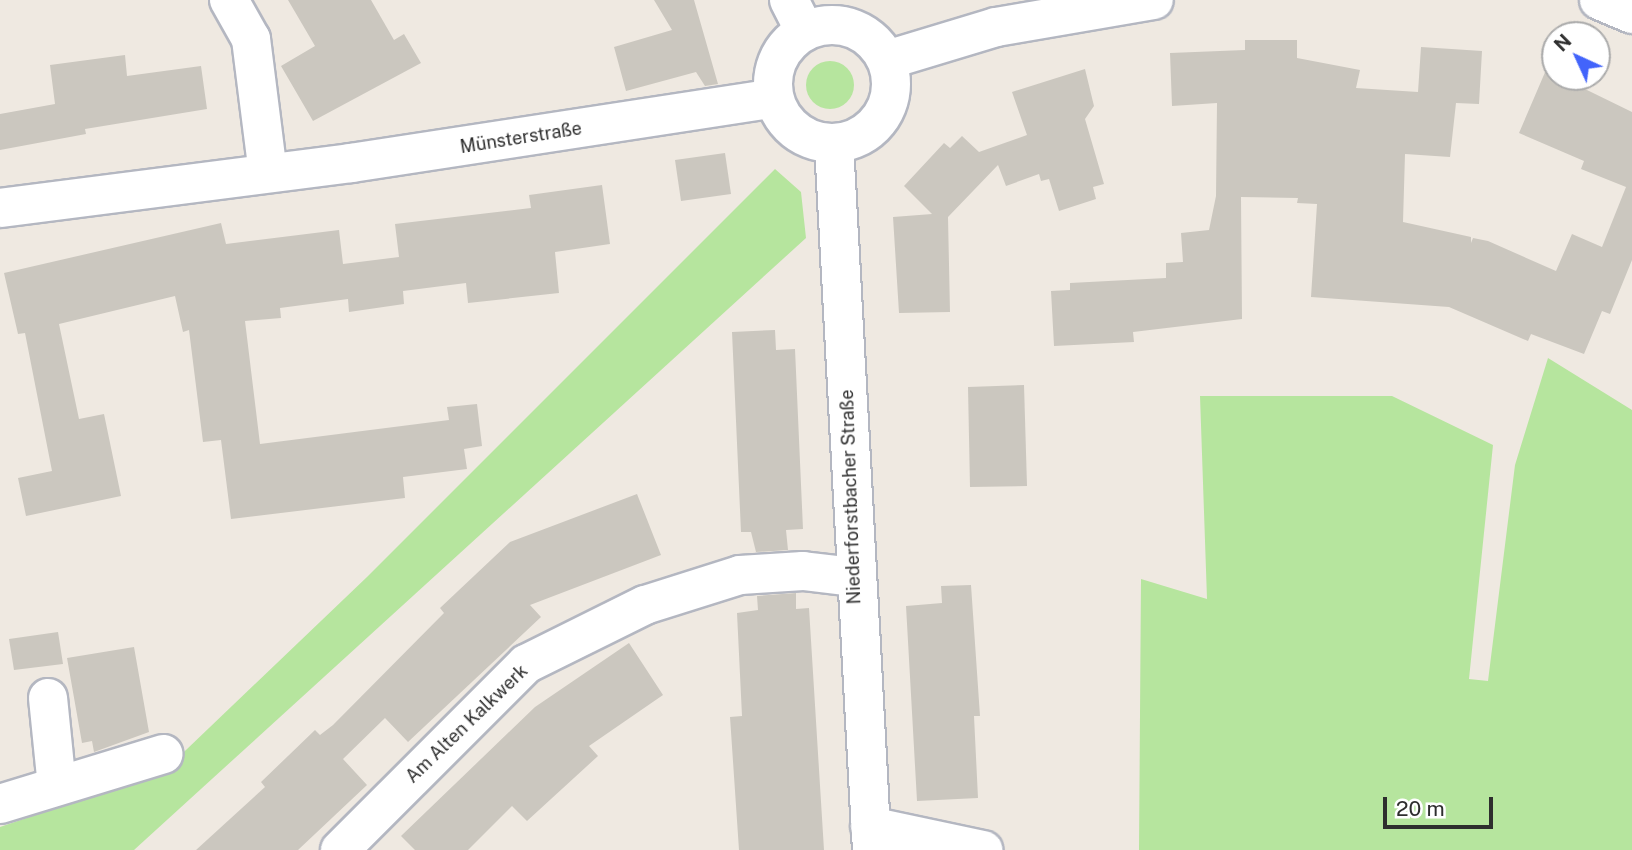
<!DOCTYPE html>
<html>
<head>
<meta charset="utf-8">
<style>
  body { margin:0 }
  #map { position:relative; width:1632px; height:850px; overflow:hidden; background:#efe9e1; font-family:"Public Sans",sans-serif }
  div>[style] { position:absolute }
  .green>* { inset:0; background:#b6e59e }
  .round { border-radius:50% }
  .building>* { inset:0; background:#cbc7bf }
  .roads { filter:drop-shadow(2px 0 #b4b7c1) drop-shadow(-2px 0 #b4b7c1) drop-shadow(0 2px #b4b7c1) drop-shadow(0 -2px #b4b7c1) }
  .minor>* { height:38px; margin:-19px; padding:0 19px; transform-origin:19px; border-radius:19px; background:#fff }
  .minor>.ring { margin:-19px; padding:0; box-sizing:content-box; background:none; border:38px solid #fff; border-radius:50% }
  span { translate:-50% -50%; white-space:nowrap; text-align:center; line-height:1.15; -webkit-text-stroke:6px #fff; paint-order:stroke }
  .street-label { font-size:18px; color:#2e2e2e }
  .north { position:absolute; left:1541px; top:21px; width:70px; height:70px; box-sizing:border-box; background:#fff; border:2px solid #ababab; border-radius:50%; rotate:315deg; font-size:19px; font-weight:700; line-height:28px; text-align:center; color:#2e2e2e }
  .north::after { content:''; display:block; margin:auto; width:24px; height:32px; background:#4264fb; clip-path:polygon(50% 0,100% 100%,50% 72%,0 100%) }
  .scale { position:absolute; left:1383px; top:797px; width:110px; height:32px; box-sizing:border-box; border:4px solid #2e2e2e; border-top:0; padding-left:9px; font-size:21px; line-height:24px; white-space:nowrap; color:#2e2e2e; -webkit-text-stroke:5px #fff; paint-order:stroke }
</style>
</head>
<body>
<div id="map">
  <div class="green">
    <i class="round" style="left:806px;top:61px;width:48px;height:48px"></i>
    <i style="clip-path:polygon(775px 169px,801px 192px,806px 238px,134px 850px,0 850px,0 827px,163px 772px,367px 577px)"></i>
    <i style="clip-path:polygon(1548px 358px,1632px 410px,1632px 850px,1139px 850px,1141px 579px,1207px 599px,1200px 396px,1392px 396px,1493px 445px,1469px 679px,1488px 681px,1515px 465px)"></i>
  </div>
  <div class="building">
    <i style="clip-path:polygon(288px 0,371px 0,394px 40px,404px 34px,421px 63px,313px 121px,281px 66px,315px 46px)"></i>
    <i style="clip-path:polygon(654px 0,694px 0,718px 84px,705px 86px,696px 72px,626px 91px,614px 47px,672px 30px)"></i>
    <i style="clip-path:polygon(1245px 40px,1297px 40px,1297px 58px,1360px 70px,1356px 88px,1418px 92px,1421px 47px,1482px 51px,1479px 104px,1456px 103px,1450px 157px,1405px 154px,1403px 222px,1471px 237px,1471px 243px,1473px 238px,1488px 241px,1556px 271px,1572px 234px,1602px 247px,1626px 187px,1581px 169px,1584px 161px,1519px 133px,1546px 70px,1632px 112px,1632px 260px,1610px 314px,1602px 311px,1584px 354px,1531px 334px,1528px 341px,1449px 307px,1311px 297px,1317px 204px,1297px 203px,1298px 198px,1241px 197px,1242px 319px,1133px 332px,1134px 342px,1054px 346px,1051px 291px,1070px 290px,1070px 283px,1166px 278px,1166px 263px,1183px 262px,1181px 233px,1209px 230px,1216px 196px,1217px 103px,1172px 106px,1170px 53px,1245px 50px)"></i>
    <i style="clip-path:polygon(125px 55px,127px 76px,201px 66px,207px 109px,85px 129px,86px 134px,0 150px,0 114px,55px 104px,50px 65px)"></i>
    <i style="clip-path:polygon(1085px 69px,1094px 106px,1085px 119px,1104px 184px,1093px 187px,1096px 199px,1059px 211px,1049px 179px,1041px 181px,1039px 174px,1006px 186px,998px 165px,948px 217px,950px 312px,899px 313px,893px 217px,932px 214px,904px 186px,944px 143px,950px 148px,962px 136px,979px 152px,1027px 135px,1012px 92px)"></i>
    <i style="clip-path:polygon(725px 153px,731px 194px,681px 201px,675px 160px)"></i>
    <i style="clip-path:polygon(602px 185px,610px 244px,555px 252px,559px 293px,468px 303px,466px 283px,403px 291px,404px 304px,349px 312px,348px 299px,280px 308px,281px 318px,245px 321px,260px 444px,449px 420px,447px 407px,477px 404px,482px 446px,464px 449px,467px 469px,403px 477px,405px 498px,231px 519px,221px 440px,203px 442px,189px 330px,183px 332px,175px 296px,59px 324px,79px 419px,104px 414px,121px 496px,26px 516px,18px 478px,52px 471px,25px 333px,18px 334px,4px 273px,221px 223px,226px 244px,339px 230px,343px 264px,399px 257px,395px 224px,531px 208px,529px 195px)"></i>
    <i style="clip-path:polygon(775px 330px,776px 350px,795px 349px,803px 529px,786px 530px,788px 550px,756px 552px,751px 532px,741px 532px,732px 332px)"></i>
    <i style="clip-path:polygon(1024px 385px,1027px 486px,970px 487px,968px 387px)"></i>
    <i style="clip-path:polygon(637px 494px,661px 555px,530px 605px,541px 617px,408px 742px,385px 718px,343px 759px,367px 785px,298px 850px,196px 850px,265px 787px,261px 782px,315px 730px,320px 735px,333px 725px,444px 613px,440px 608px,510px 542px)"></i>
    <i style="clip-path:polygon(971px 585px,980px 716px,974px 716px,978px 798px,917px 801px,906px 606px,942px 603px,941px 586px)"></i>
    <i style="clip-path:polygon(796px 593px,796px 609px,809px 608px,824px 850px,739px 850px,730px 717px,742px 716px,737px 613px,758px 610px,757px 596px)"></i>
    <i style="clip-path:polygon(58px 632px,63px 664px,14px 670px,9px 639px)"></i>
    <i style="clip-path:polygon(629px 643px,663px 695px,589px 746px,598px 756px,527px 821px,512px 806px,468px 850px,415px 850px,401px 836px,535px 707px)"></i>
    <i style="clip-path:polygon(134px 647px,149px 732px,94px 752px,92px 741px,82px 743px,67px 658px)"></i>
  </div>
  <div class="roads">
    <div class="minor">
      <i style="left:229px;top:0;width:45px;rotate:60.6deg"></i>
      <i style="left:251px;top:39px;width:135px;rotate:82.8deg"></i>
      <i style="left:789px;top:0;width:35px;rotate:63deg"></i>
      <i style="left:1599px;top:0;width:36px;rotate:23deg"></i>
      <i class="ring" style="left:773px;top:25px;width:80px;height:80px"></i>
      <i style="left:887px;top:60px;width:114px;rotate:-16.8deg"></i>
      <i style="left:996px;top:27px;width:160px;rotate:-9.7deg"></i>
      <i style="left:834px;top:144px;width:707px;rotate:86.92deg"></i>
      <i style="left:0;top:208px;width:354px;rotate:-7.3deg"></i>
      <i style="left:351px;top:163px;width:428px;rotate:-8.7deg"></i>
      <i style="left:48px;top:698px;width:88px;rotate:84.2deg"></i>
      <i style="left:0;top:804px;width:171px;rotate:-17deg"></i>
      <i style="left:870px;top:826px;width:116px;rotate:12deg"></i>
      <i style="left:340px;top:850px;width:263px;rotate:-45deg"></i>
      <i style="left:526px;top:664px;width:133px;rotate:-26.4deg"></i>
      <i style="left:645px;top:605px;width:100px;rotate:-17.5deg"></i>
      <i style="left:740px;top:575px;width:63px;rotate:-3.6deg"></i>
      <i style="left:803px;top:571px;width:50px;rotate:6.8deg"></i>
    </div>
  </div>
  <div class="street-label">
    <span style="left:521px;top:138px;rotate:-9deg">Münsterstraße</span>
    <span style="left:851px;top:497px;rotate:-92deg">Niederforstbacher Straße</span>
    <span style="left:467px;top:724px;rotate:-44deg">Am Alten Kalkwerk</span>
  </div>
  <div class="north">N</div>
  <div class="scale">20 m</div>
</div>
</body>
</html>
